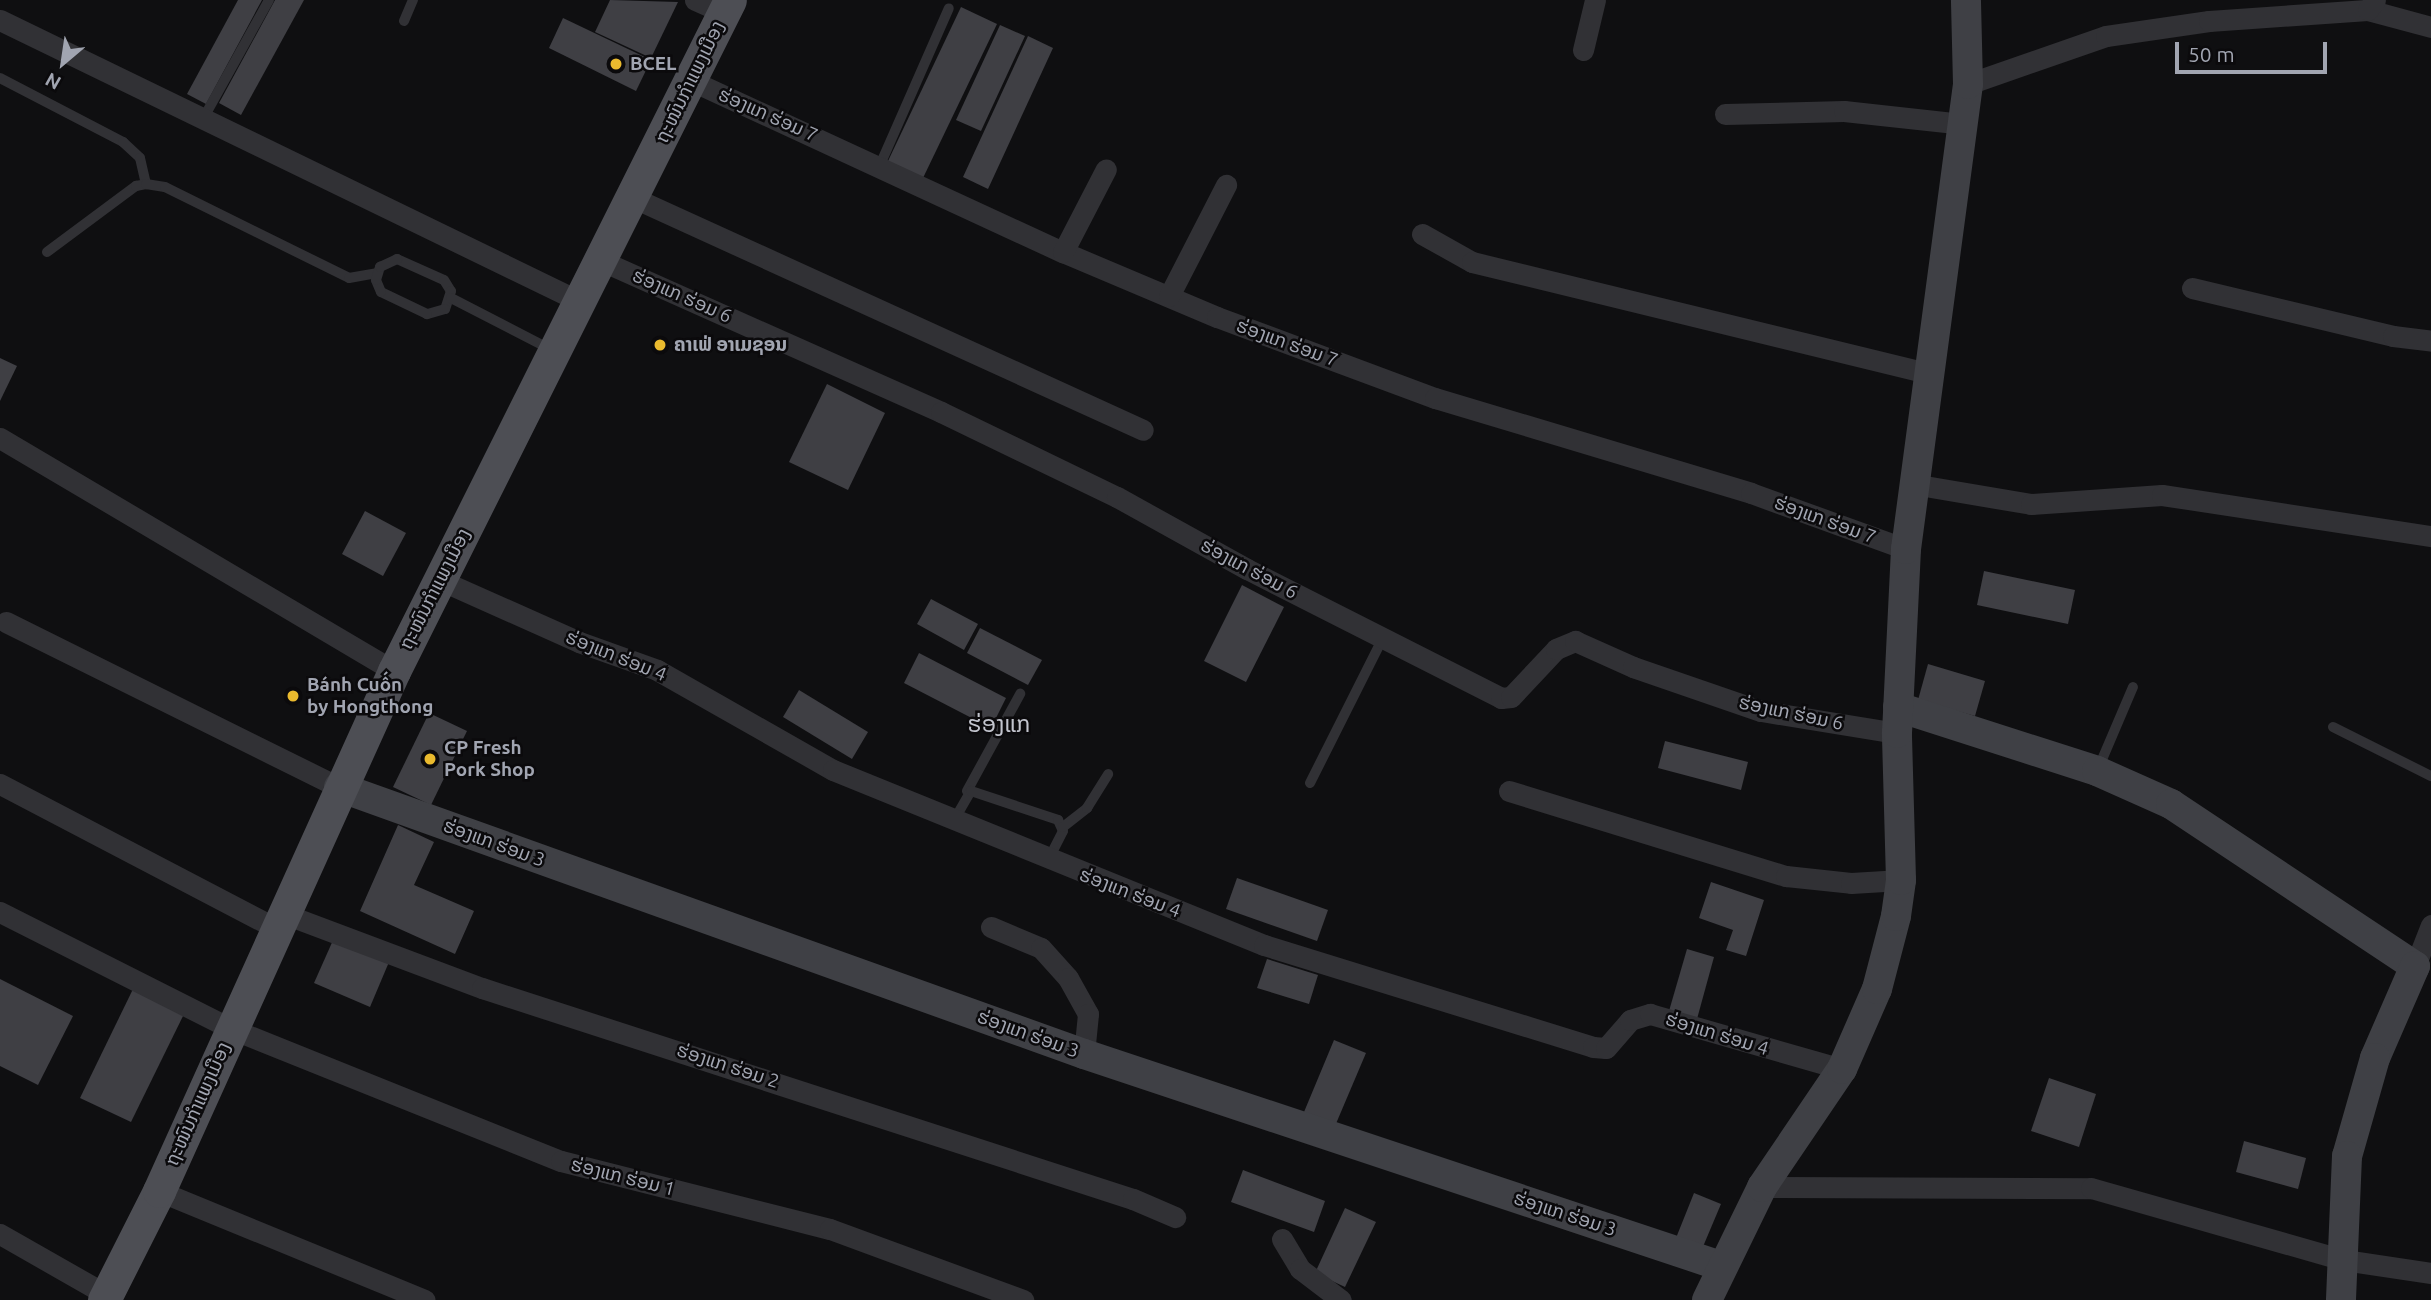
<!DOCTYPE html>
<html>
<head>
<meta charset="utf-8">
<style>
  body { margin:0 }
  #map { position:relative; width:2431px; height:1300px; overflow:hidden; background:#0f0f11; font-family:Ubuntu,"Noto Sans Lao",sans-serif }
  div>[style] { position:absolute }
  .building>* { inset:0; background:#3f3f44 }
  .lane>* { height:10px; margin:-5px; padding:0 5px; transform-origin:5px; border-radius:5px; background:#313135 }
  .street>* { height:21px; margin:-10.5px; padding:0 10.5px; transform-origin:10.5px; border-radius:10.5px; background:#313135 }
  .secondary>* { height:30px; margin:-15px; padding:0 15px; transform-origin:15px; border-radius:15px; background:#3f4045 }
  .primary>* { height:33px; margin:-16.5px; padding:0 16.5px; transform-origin:16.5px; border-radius:16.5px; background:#4d4e54 }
  .dots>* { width:19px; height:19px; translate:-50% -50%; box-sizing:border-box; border:4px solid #0b0a0c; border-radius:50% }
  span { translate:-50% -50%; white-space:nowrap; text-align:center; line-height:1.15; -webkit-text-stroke:5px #0b0a0c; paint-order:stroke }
  .poi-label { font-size:19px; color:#a1a5b1; font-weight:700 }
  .left { translate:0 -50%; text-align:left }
  .street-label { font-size:19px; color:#a1a5b1 }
  .quarter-label { font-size:23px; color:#c2c4cd }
  .north { position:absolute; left:28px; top:28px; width:70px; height:70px; -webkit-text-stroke:5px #0b0a0c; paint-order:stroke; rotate:209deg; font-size:19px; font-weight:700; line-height:28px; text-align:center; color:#a1a5b1 }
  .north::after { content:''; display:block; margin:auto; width:24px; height:32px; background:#a1a5b1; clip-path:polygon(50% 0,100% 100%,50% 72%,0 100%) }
  .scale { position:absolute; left:2175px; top:42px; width:152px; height:32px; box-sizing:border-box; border:4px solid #a1a5b1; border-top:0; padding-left:9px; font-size:21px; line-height:24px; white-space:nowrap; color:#a1a5b1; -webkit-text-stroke:5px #0b0a0c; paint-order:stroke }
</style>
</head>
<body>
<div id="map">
  <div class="building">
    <i style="clip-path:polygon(238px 0,262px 0,206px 104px,187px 94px)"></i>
    <i style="clip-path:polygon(275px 0,304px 0,241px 115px,219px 103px)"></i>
    <i style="clip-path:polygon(610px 0,678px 2px,651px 58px,595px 32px)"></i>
    <i style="clip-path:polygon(961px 7px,997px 24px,923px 178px,888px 161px)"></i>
    <i style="clip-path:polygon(563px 18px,651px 60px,636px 91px,549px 48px)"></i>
    <i style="clip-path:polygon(1000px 25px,1025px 36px,981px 131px,956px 120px)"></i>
    <i style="clip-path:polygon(1028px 36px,1053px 48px,988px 189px,963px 177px)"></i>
    <i style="clip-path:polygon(0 358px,17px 366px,0 401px)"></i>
    <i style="clip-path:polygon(827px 384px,885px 413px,848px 490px,789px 462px)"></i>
    <i style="clip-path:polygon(365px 511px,406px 533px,383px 576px,342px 554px)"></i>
    <i style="clip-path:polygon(1984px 571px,2075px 590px,2068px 624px,1977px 605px)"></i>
    <i style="clip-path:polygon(1242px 585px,1284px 607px,1246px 682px,1204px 661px)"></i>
    <i style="clip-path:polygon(931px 599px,978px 624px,964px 650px,917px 624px)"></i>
    <i style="clip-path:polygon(980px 628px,1042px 660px,1028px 685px,967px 653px)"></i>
    <i style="clip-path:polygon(919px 653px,1006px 698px,991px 728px,904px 683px)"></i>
    <i style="clip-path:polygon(1928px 664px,1985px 681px,1975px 716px,1918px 700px)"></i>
    <i style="clip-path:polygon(799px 690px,868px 732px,852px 759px,783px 717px)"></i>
    <i style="clip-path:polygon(429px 713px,467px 731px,431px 805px,393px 787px)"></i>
    <i style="clip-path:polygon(1665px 741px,1748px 762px,1741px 790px,1658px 768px)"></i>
    <i style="clip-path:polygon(398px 825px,434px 842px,414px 885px,474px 911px,455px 954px,360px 911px)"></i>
    <i style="clip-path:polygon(1237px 878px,1328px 910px,1317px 941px,1226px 909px)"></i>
    <i style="clip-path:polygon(1711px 882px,1764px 900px,1746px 956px,1726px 950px,1733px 930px,1699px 918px)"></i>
    <i style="clip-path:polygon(334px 938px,389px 962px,370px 1007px,314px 983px)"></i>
    <i style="clip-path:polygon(1687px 949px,1714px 957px,1697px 1019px,1669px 1011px)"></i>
    <i style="clip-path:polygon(1267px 959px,1318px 975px,1309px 1004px,1257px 988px)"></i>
    <i style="clip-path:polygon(0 979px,73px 1016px,38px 1085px,0 1066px)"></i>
    <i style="clip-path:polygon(134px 987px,185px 1012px,131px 1122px,80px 1098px)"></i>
    <i style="clip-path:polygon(1334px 1040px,1366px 1053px,1335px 1126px,1304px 1112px)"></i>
    <i style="clip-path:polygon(2049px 1078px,2096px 1094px,2079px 1147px,2031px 1131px)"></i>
    <i style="clip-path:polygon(2244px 1141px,2306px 1158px,2298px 1189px,2236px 1172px)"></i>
    <i style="clip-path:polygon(1243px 1170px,1325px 1201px,1314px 1232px,1231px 1202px)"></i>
    <i style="clip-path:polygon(1694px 1193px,1721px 1204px,1702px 1249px,1676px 1238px)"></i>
    <i style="clip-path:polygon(1345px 1208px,1376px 1222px,1345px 1287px,1315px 1273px)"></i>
  </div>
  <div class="lane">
    <i style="left:404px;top:21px;width:23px;rotate:-67deg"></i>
    <i style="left:0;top:78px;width:139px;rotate:27.5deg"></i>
    <i style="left:123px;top:142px;width:23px;rotate:43deg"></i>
    <i style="left:140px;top:158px;width:27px;rotate:77deg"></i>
    <i style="left:203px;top:119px;width:136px;rotate:-61deg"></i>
    <i style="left:880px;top:165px;width:171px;rotate:-66.3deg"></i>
    <i style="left:47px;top:252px;width:111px;rotate:-36.6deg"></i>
    <i style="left:136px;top:186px;width:10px;rotate:-11deg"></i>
    <i style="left:146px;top:184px;width:19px;rotate:9deg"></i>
    <i style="left:165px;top:187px;width:205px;rotate:26.3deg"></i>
    <i style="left:349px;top:278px;width:28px;rotate:-10deg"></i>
    <i style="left:397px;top:259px;width:51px;rotate:24.1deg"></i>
    <i style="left:444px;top:280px;width:13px;rotate:58deg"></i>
    <i style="left:451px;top:291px;width:19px;rotate:108deg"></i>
    <i style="left:445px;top:309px;width:19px;rotate:164deg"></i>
    <i style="left:427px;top:314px;width:51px;rotate:-154.4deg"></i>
    <i style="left:381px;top:292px;width:13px;rotate:-113deg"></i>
    <i style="left:376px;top:280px;width:14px;rotate:-73deg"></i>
    <i style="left:380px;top:267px;width:19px;rotate:-25deg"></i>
    <i style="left:451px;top:298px;width:111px;rotate:27.3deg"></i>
    <i style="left:2333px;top:727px;width:110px;rotate:26.6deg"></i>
    <i style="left:2098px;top:769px;width:89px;rotate:-66.9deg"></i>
    <i style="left:1310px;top:783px;width:160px;rotate:-63.3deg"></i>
    <i style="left:967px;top:791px;width:111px;rotate:-61.3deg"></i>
    <i style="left:953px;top:822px;width:36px;rotate:-60deg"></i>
    <i style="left:971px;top:791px;width:92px;rotate:18.4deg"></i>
    <i style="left:1058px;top:820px;width:12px;rotate:66deg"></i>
    <i style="left:1063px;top:831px;width:31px;rotate:117deg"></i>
    <i style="left:1063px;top:827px;width:31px;rotate:-38deg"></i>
    <i style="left:1087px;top:808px;width:40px;rotate:-58deg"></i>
  </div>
  <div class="street">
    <i style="left:695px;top:0;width:32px;rotate:24deg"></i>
    <i style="left:2368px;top:10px;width:65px;rotate:15.1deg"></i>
    <i style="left:0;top:20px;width:646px;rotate:25.89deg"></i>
    <i style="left:1583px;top:50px;width:51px;rotate:-76.5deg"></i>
    <i style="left:690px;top:80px;width:411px;rotate:24.8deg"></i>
    <i style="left:1063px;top:252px;width:167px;rotate:22.9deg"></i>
    <i style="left:1217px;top:317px;width:233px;rotate:20.4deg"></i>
    <i style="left:1435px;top:398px;width:330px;rotate:16.7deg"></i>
    <i style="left:1751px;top:493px;width:165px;rotate:19.9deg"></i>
    <i style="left:1968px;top:84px;width:146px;rotate:-19.2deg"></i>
    <i style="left:2106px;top:36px;width:104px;rotate:-8.3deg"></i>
    <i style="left:2209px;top:21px;width:159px;rotate:-4deg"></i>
    <i style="left:2368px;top:10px;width:12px;rotate:-55deg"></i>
    <i style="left:1725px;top:114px;width:119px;rotate:-1.4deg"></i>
    <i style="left:1844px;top:111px;width:121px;rotate:6.2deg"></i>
    <i style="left:634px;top:198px;width:559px;rotate:24.5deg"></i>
    <i style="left:1422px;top:234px;width:57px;rotate:29.2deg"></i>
    <i style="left:1472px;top:262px;width:469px;rotate:13.7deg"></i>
    <i style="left:1063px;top:252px;width:93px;rotate:-62.6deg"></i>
    <i style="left:602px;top:261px;width:371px;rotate:24deg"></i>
    <i style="left:941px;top:412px;width:195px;rotate:25.8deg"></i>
    <i style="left:1117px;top:497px;width:149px;rotate:29deg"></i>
    <i style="left:1247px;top:569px;width:285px;rotate:26.9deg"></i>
    <i style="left:1501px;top:698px;width:10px;rotate:-6deg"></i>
    <i style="left:1511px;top:697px;width:66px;rotate:-46.8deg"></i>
    <i style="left:1556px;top:649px;width:21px;rotate:-23deg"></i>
    <i style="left:1575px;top:641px;width:64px;rotate:24.1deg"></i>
    <i style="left:1633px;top:667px;width:135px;rotate:19deg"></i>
    <i style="left:1761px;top:711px;width:138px;rotate:9.2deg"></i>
    <i style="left:2192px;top:288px;width:207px;rotate:13.4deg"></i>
    <i style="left:2393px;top:336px;width:38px;rotate:7deg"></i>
    <i style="left:1169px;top:296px;width:125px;rotate:-62.8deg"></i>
    <i style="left:0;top:438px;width:458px;rotate:30.6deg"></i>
    <i style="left:1913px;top:484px;width:120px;rotate:9.6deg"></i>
    <i style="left:2031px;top:504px;width:131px;rotate:-3.9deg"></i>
    <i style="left:2162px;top:495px;width:272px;rotate:8.7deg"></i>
    <i style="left:440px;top:580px;width:152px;rotate:24deg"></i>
    <i style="left:579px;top:642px;width:83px;rotate:19.7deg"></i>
    <i style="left:657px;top:670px;width:202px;rotate:29.6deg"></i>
    <i style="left:833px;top:770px;width:465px;rotate:22.1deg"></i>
    <i style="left:1264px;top:945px;width:344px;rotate:17.2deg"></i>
    <i style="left:1593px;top:1047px;width:13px;rotate:4deg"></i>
    <i style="left:1606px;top:1048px;width:37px;rotate:-49deg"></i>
    <i style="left:1630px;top:1020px;width:21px;rotate:-17deg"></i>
    <i style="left:1650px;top:1014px;width:200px;rotate:16deg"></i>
    <i style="left:6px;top:622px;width:372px;rotate:26.4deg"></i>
    <i style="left:0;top:784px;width:310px;rotate:27.6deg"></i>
    <i style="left:1509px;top:791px;width:290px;rotate:17.1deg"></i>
    <i style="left:1786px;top:876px;width:65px;rotate:6.1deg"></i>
    <i style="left:1851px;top:883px;width:50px;rotate:-3.4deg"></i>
    <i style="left:0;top:912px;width:260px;rotate:26.8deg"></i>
    <i style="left:232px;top:1029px;width:354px;rotate:21.9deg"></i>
    <i style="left:561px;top:1161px;width:277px;rotate:14.2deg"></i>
    <i style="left:830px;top:1229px;width:206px;rotate:20.2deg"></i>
    <i style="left:282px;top:913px;width:214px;rotate:20.6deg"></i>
    <i style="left:482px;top:988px;width:684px;rotate:17.96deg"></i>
    <i style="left:1133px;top:1199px;width:46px;rotate:23.2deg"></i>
    <i style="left:991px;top:927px;width:54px;rotate:22.8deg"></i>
    <i style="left:1041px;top:948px;width:40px;rotate:48deg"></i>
    <i style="left:1068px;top:978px;width:41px;rotate:60.9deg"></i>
    <i style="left:1088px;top:1014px;width:40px;rotate:95.7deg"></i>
    <i style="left:2415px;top:966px;width:44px;rotate:-68.7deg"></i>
    <i style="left:1762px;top:1187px;width:329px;rotate:0.2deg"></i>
    <i style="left:2091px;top:1188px;width:263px;rotate:15.9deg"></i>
    <i style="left:2344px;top:1260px;width:88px;rotate:8.5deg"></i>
    <i style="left:159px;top:1191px;width:287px;rotate:22.3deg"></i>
    <i style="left:0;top:1234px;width:123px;rotate:29.7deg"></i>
    <i style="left:1282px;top:1239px;width:35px;rotate:59deg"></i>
    <i style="left:1300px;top:1269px;width:51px;rotate:37.1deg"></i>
  </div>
  <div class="secondary">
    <i style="left:1898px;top:707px;width:209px;rotate:17.8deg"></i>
    <i style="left:2097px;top:771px;width:81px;rotate:24deg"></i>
    <i style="left:2171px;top:804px;width:293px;rotate:33.6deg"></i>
    <i style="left:2415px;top:966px;width:100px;rotate:113.5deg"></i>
    <i style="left:2375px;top:1058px;width:102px;rotate:105.9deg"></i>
    <i style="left:2347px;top:1156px;width:144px;rotate:92.4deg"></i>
    <i style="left:339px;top:787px;width:791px;rotate:19.72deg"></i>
    <i style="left:1084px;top:1054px;width:671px;rotate:18.41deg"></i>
    <i style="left:1707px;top:1300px;width:126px;rotate:-64deg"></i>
    <i style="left:1762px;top:1187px;width:143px;rotate:-55.9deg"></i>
    <i style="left:1842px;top:1069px;width:87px;rotate:-66.4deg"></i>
    <i style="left:1877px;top:989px;width:75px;rotate:-75.4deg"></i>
    <i style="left:1896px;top:916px;width:36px;rotate:-82deg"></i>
    <i style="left:1901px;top:880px;width:147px;rotate:-91.6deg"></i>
    <i style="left:1897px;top:733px;width:184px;rotate:-87.2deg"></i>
    <i style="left:1906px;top:549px;width:469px;rotate:-82.4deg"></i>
    <i style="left:1968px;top:84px;width:84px;rotate:-91.4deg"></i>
  </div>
  <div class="primary">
    <i style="left:104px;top:1300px;width:122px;rotate:-63.2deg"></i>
    <i style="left:159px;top:1191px;width:571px;rotate:-65.68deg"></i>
    <i style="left:394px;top:671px;width:750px;rotate:-63.4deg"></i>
  </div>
  <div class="dots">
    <i style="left:616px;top:64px;background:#eaba2e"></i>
    <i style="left:660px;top:345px;background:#eaba2e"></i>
    <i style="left:293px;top:696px;background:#eaba2e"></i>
    <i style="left:430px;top:759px;background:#eaba2e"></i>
  </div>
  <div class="poi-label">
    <span class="left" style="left:630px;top:64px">BCEL</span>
    <span class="left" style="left:674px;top:345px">ຄາເຟ່ ອາເມຊອນ</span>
    <span class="left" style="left:307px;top:696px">Bánh Cuốn<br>by Hongthong</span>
    <span class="left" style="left:444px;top:759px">CP Fresh<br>Pork Shop</span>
  </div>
  <div class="street-label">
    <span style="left:690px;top:82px;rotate:-64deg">ຖະໜົນກຳແພງເມືອງ</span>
    <span style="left:768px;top:115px;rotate:24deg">ຮ່ອງແກ ຮ່ອມ 7</span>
    <span style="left:682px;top:296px;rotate:24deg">ຮ່ອງແກ ຮ່ອມ 6</span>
    <span style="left:1287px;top:343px;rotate:20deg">ຮ່ອງແກ ຮ່ອມ 7</span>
    <span style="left:1825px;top:520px;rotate:20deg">ຮ່ອງແກ ຮ່ອມ 7</span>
    <span style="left:1249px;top:569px;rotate:28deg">ຮ່ອງແກ ຮ່ອມ 6</span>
    <span style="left:435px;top:589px;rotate:-63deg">ຖະໜົນກຳແພງເມືອງ</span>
    <span style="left:616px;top:656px;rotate:22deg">ຮ່ອງແກ ຮ່ອມ 4</span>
    <span style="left:1791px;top:713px;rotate:12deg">ຮ່ອງແກ ຮ່ອມ 6</span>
    <span style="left:494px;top:843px;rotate:20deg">ຮ່ອງແກ ຮ່ອມ 3</span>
    <span style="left:1130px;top:893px;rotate:21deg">ຮ່ອງແກ ຮ່ອມ 4</span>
    <span style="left:1028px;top:1034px;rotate:20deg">ຮ່ອງແກ ຮ່ອມ 3</span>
    <span style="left:1717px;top:1034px;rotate:17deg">ຮ່ອງແກ ຮ່ອມ 4</span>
    <span style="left:728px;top:1066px;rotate:18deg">ຮ່ອງແກ ຮ່ອມ 2</span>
    <span style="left:198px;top:1104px;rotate:-66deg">ຖະໜົນກຳແພງເມືອງ</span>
    <span style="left:623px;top:1177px;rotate:14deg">ຮ່ອງແກ ຮ່ອມ 1</span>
    <span style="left:1565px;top:1214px;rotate:18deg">ຮ່ອງແກ ຮ່ອມ 3</span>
  </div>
  <div class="quarter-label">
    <span style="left:999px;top:724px">ຮ່ອງແກ</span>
  </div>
  <div class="north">N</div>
  <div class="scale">50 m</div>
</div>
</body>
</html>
